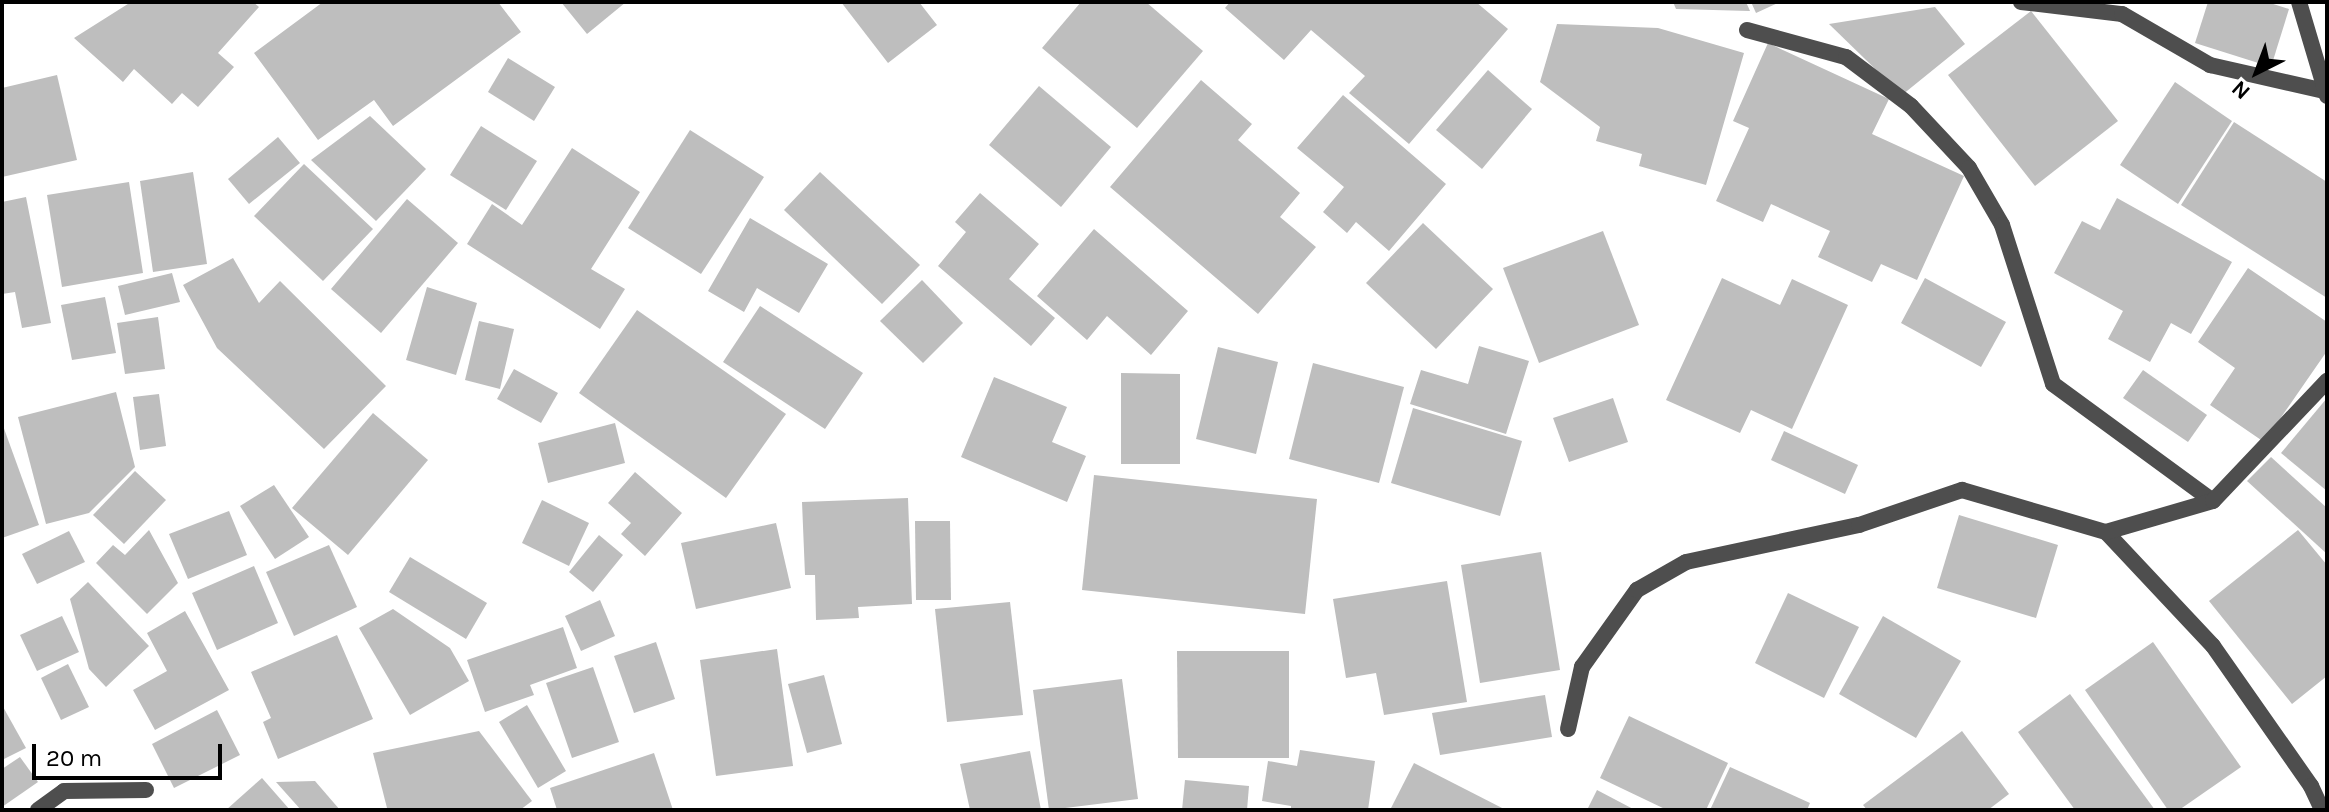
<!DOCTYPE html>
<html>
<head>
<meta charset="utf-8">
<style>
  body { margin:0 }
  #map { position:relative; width:2329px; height:812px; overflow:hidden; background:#fff; font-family:Karla,sans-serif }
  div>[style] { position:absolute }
  .building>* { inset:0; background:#bebebe }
  .street>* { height:16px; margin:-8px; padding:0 8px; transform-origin:8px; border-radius:8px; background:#4e4e4e }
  span { translate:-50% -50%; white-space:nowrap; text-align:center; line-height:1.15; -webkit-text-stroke:6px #fff; paint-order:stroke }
  .frame { position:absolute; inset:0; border:4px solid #000; pointer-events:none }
  .north { position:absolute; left:2217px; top:32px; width:80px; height:80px; -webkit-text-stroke:6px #fff; paint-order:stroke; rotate:222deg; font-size:22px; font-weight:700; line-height:32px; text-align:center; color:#000 }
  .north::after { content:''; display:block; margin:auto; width:28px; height:36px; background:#000; clip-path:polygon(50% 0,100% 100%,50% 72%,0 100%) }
  .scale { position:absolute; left:32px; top:744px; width:190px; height:36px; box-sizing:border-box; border:4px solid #000; border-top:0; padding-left:10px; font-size:24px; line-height:28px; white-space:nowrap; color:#000; -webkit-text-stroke:6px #fff; paint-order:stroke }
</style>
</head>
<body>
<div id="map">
  <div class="building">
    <i style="clip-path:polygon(131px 2px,253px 2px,259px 7px,218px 53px,234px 67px,198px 107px,182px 93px,172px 104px,134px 69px,123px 82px,74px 38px)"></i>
    <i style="clip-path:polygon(323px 2px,498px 2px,521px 32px,393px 126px,374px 100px,318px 140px,254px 53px)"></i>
    <i style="clip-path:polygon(561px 2px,626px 2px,587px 34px)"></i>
    <i style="clip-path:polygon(841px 2px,919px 2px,937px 25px,888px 63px)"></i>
    <i style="clip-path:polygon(1081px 2px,1146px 2px,1203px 51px,1137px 128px,1042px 48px)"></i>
    <i style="clip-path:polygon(1230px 2px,1476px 2px,1508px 29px,1409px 144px,1349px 93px,1365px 76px,1311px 30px,1284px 60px,1225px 8px)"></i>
    <i style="clip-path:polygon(1673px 2px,1746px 2px,1750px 11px,1676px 9px)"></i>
    <i style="clip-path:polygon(1751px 2px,1780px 2px,1756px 13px)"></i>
    <i style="clip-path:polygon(2208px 2px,2267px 2px,2289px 9px,2271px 67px,2195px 43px)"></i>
    <i style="clip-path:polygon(1935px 7px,1965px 44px,1902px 95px,1829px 24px)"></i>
    <i style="clip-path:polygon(2031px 11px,2118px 121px,2035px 186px,1948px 75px)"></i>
    <i style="clip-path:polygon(1557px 24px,1658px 28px,1744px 53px,1706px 185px,1639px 166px,1642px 154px,1596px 141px,1600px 127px,1540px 82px)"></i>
    <i style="clip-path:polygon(1768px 43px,1889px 99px,1872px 134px,1964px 176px,1917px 280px,1881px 264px,1872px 282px,1818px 257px,1830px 231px,1771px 204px,1763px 222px,1716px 201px,1749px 128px,1733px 121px)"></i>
    <i style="clip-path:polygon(508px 58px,555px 87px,534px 121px,488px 92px)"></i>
    <i style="clip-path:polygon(1488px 70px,1532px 109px,1482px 169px,1436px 130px)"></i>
    <i style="clip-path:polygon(57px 75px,77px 160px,2px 177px,2px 88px)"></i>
    <i style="clip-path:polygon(1201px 80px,1252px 124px,1238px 140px,1300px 193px,1280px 217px,1316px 247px,1258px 314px,1110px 187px)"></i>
    <i style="clip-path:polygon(2175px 82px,2232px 121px,2178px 204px,2120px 165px)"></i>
    <i style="clip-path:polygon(1039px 86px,1111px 147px,1061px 207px,989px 145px)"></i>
    <i style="clip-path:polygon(1343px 95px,1446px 184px,1389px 251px,1356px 222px,1347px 233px,1323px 212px,1344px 187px,1297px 148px)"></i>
    <i style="clip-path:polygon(370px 116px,426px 169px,376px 221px,311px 160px)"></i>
    <i style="clip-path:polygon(2234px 122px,2327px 182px,2327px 298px,2181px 205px)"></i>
    <i style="clip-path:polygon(481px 126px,537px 161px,506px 210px,450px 175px)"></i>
    <i style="clip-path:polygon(690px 130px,764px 177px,701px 274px,628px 228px)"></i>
    <i style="clip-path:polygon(278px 137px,300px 163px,249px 204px,228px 179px)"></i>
    <i style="clip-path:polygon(572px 148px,640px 192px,591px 269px,625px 289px,600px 329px,467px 244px,492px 204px,522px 225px)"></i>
    <i style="clip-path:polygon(304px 164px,373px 229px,323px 281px,254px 216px)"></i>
    <i style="clip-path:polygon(193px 172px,207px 264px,153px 272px,140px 181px)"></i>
    <i style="clip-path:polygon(820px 172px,920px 265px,882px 304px,784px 210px)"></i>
    <i style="clip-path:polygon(129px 182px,143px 273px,62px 287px,47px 195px)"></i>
    <i style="clip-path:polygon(980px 193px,1039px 244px,1009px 279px,1055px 318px,1031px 346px,938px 266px,966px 232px,955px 222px)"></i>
    <i style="clip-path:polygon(26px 197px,51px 323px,22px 328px,15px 292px,2px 294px,2px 202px)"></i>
    <i style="clip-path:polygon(2117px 198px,2232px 262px,2191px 334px,2171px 323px,2150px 362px,2108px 339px,2123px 311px,2054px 273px,2082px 221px,2100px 230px)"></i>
    <i style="clip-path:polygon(407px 199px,458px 243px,381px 333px,331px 289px)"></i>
    <i style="clip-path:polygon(750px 218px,828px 264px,799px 313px,757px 288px,744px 312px,708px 291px)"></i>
    <i style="clip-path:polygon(1423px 223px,1493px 289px,1436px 349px,1366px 283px)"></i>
    <i style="clip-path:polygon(1094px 229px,1188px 311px,1151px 355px,1107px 316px,1087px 340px,1037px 296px)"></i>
    <i style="clip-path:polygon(1603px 231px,1639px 325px,1539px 363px,1503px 268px)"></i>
    <i style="clip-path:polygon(233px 258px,259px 303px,280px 281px,386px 386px,324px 449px,217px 348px,183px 285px)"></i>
    <i style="clip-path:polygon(2248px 268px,2327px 322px,2327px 351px,2264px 442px,2210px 405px,2235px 368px,2198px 342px)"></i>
    <i style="clip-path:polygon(172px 273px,180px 302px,125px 315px,118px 286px)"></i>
    <i style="clip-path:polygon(1722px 278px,1780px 305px,1792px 279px,1848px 305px,1792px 429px,1751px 410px,1740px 433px,1666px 400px)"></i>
    <i style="clip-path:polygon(1925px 278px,2006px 322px,1981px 367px,1901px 323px)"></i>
    <i style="clip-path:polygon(922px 280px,963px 323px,923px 363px,880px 321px)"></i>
    <i style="clip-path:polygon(427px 287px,477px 303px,456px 375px,406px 360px)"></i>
    <i style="clip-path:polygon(105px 297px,116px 353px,72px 360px,61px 305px)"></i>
    <i style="clip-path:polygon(760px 306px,863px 373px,825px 429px,723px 362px)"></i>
    <i style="clip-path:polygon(637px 310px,786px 414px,726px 498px,579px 393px)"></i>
    <i style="clip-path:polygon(158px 317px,165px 369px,125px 374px,117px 323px)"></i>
    <i style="clip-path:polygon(479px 321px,514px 329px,500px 389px,465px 380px)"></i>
    <i style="clip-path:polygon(1479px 346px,1529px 361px,1506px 434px,1410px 404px,1421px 370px,1468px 384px)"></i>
    <i style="clip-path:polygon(1218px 347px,1278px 362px,1256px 454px,1196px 439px)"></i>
    <i style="clip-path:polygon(1313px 363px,1404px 387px,1379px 483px,1289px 459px)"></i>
    <i style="clip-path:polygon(514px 369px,558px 393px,541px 423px,497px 399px)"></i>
    <i style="clip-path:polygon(2143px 370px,2207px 415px,2188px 442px,2123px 398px)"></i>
    <i style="clip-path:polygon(1121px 373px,1180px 374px,1180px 464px,1121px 464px)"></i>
    <i style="clip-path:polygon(994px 377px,1067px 407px,1052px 442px,1086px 456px,1067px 502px,961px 457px)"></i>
    <i style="clip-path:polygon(116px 392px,135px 467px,89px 513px,46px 524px,18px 417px)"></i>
    <i style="clip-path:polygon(159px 394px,166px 446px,140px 450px,133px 397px)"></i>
    <i style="clip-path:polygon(1613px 398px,1628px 442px,1569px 462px,1553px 418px)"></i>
    <i style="clip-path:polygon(2327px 398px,2327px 491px,2281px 453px)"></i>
    <i style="clip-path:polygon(1413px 408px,1522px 441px,1500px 516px,1391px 483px)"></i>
    <i style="clip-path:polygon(373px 413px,428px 460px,348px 555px,292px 508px)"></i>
    <i style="clip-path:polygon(2px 423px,39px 525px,2px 538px)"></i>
    <i style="clip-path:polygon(615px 423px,625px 463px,548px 483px,538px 443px)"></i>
    <i style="clip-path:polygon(1784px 431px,1858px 465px,1845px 494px,1771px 460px)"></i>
    <i style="clip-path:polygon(2271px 457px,2327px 508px,2327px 554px,2247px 481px)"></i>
    <i style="clip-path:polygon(135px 471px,166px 500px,124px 544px,93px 515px)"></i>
    <i style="clip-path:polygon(635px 472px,682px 513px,645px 556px,621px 534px,631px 523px,608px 503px)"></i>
    <i style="clip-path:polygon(1094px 475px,1317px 499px,1305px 614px,1082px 590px)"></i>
    <i style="clip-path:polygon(274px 485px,309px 537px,275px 559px,240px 506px)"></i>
    <i style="clip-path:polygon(908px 498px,912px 604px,858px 607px,859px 618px,816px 620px,815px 575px,805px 575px,802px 502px)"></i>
    <i style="clip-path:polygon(542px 500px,589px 523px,569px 566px,522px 543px)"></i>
    <i style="clip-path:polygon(229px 511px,247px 555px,188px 579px,169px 534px)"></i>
    <i style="clip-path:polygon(1959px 515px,2058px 545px,2036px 618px,1937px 588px)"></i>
    <i style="clip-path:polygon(915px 521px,950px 521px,951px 600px,916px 600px)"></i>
    <i style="clip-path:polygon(776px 523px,791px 588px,696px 609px,681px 543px)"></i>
    <i style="clip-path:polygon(149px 530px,178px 583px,147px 614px,96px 563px,113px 545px,125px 555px)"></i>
    <i style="clip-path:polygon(2298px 530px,2327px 565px,2327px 676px,2292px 704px,2209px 601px)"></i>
    <i style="clip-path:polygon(69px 531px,85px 562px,37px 584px,22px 554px)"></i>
    <i style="clip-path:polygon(599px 535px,623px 555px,593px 592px,569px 572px)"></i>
    <i style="clip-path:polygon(329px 545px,357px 607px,294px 636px,266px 572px)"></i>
    <i style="clip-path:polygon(1541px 552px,1560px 670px,1480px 683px,1461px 565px)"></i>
    <i style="clip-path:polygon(410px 557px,487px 603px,466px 639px,389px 592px)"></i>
    <i style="clip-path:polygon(254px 566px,278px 623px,217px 650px,192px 593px)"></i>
    <i style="clip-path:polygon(1447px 581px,1467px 702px,1384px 715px,1376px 673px,1346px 678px,1333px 599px)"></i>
    <i style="clip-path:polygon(88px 582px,149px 646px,106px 687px,89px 669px,70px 599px)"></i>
    <i style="clip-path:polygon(1788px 593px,1859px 627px,1824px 698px,1755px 663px)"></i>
    <i style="clip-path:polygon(600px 600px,615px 636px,581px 651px,565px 616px)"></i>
    <i style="clip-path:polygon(1010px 602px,1023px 715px,947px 722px,935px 609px)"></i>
    <i style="clip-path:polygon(393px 609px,450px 648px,469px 681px,410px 715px,359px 628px)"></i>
    <i style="clip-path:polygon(185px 611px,229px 690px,155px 730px,133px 690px,167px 671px,147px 633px)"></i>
    <i style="clip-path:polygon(62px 616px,79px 652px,37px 671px,20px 635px)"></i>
    <i style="clip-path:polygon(1883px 616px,1961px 661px,1916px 738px,1839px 694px)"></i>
    <i style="clip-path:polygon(563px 627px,577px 668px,530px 685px,534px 695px,485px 712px,467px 660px)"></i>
    <i style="clip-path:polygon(337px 635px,373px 719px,278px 759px,263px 722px,271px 718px,251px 672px)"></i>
    <i style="clip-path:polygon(656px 642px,675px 699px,634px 713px,614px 656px)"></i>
    <i style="clip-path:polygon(2153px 642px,2241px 767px,2179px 810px,2168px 810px,2085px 690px)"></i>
    <i style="clip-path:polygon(777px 649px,793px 766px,716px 776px,700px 660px)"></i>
    <i style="clip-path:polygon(1177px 651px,1289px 651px,1289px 758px,1178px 758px)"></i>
    <i style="clip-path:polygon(68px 664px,89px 707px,61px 720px,41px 678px)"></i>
    <i style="clip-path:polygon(593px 667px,619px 742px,572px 758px,546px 683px)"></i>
    <i style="clip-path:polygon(824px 675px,842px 744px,807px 753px,788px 684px)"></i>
    <i style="clip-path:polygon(1122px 679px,1138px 799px,1049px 810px,1033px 690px)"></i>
    <i style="clip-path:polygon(2070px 694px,2155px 810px,2075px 810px,2018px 732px)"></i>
    <i style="clip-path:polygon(1545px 695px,1552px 737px,1440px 755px,1432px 713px)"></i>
    <i style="clip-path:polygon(2px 705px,26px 748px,2px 760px)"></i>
    <i style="clip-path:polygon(527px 705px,566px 771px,538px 788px,499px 722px)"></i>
    <i style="clip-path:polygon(217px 710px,240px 755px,174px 788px,152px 744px)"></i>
    <i style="clip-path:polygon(1629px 716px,1728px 763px,1706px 810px,1667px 810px,1600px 778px)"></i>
    <i style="clip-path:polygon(479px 731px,532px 801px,520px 810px,387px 808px,373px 753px)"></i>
    <i style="clip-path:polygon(1962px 731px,2009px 794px,1988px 810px,1867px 810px,1863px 805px)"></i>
    <i style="clip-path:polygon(1300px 750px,1375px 761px,1368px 810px,1291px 810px,1291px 806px,1262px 801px,1268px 761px,1297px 766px)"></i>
    <i style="clip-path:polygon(1030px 751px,1041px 810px,970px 810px,960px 764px)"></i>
    <i style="clip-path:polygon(654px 753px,673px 810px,557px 810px,550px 788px)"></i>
    <i style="clip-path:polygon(20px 757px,38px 782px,2px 807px,2px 769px)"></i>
    <i style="clip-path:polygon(1414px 763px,1506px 810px,1390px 810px)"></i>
    <i style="clip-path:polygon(1730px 767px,1810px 803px,1807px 810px,1710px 810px)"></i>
    <i style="clip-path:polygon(262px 778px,290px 810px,226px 810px)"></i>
    <i style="clip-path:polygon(1185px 780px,1249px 786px,1247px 810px,1182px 810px)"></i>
    <i style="clip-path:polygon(315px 781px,340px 810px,301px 810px,276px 782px)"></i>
    <i style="clip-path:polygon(1597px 790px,1635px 810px,1587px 810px)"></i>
  </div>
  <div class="street">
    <i style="left:2021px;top:2px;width:102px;rotate:6.8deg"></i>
    <i style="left:2122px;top:14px;width:102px;rotate:30.1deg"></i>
    <i style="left:2210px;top:65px;width:117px;rotate:12.8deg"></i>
    <i style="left:2299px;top:2px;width:98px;rotate:73.4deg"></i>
    <i style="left:1747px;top:30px;width:103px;rotate:15.3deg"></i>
    <i style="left:1846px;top:57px;width:81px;rotate:37deg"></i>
    <i style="left:1911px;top:106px;width:85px;rotate:46.9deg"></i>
    <i style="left:1969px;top:168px;width:66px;rotate:59.9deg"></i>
    <i style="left:2002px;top:225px;width:167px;rotate:72.2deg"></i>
    <i style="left:2053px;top:384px;width:198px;rotate:36.2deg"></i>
    <i style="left:2106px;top:532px;width:156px;rotate:46.8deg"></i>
    <i style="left:2213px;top:646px;width:171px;rotate:55deg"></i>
    <i style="left:2311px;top:786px;width:26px;rotate:65deg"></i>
    <i style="left:1568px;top:729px;width:64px;rotate:-77.3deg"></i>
    <i style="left:1582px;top:667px;width:95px;rotate:-54.5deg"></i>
    <i style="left:1637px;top:590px;width:56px;rotate:-29.7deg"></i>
    <i style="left:1686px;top:562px;width:177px;rotate:-12.1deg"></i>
    <i style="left:1859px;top:525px;width:109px;rotate:-18.8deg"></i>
    <i style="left:1962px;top:490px;width:150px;rotate:16.3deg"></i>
    <i style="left:2106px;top:532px;width:111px;rotate:-16.2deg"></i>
    <i style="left:2213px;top:501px;width:166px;rotate:-46.5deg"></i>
    <i style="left:38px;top:810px;width:32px;rotate:-36deg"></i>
    <i style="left:64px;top:791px;width:82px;rotate:-0.7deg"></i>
  </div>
  <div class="frame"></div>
  <div class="north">N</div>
  <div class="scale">20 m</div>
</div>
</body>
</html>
